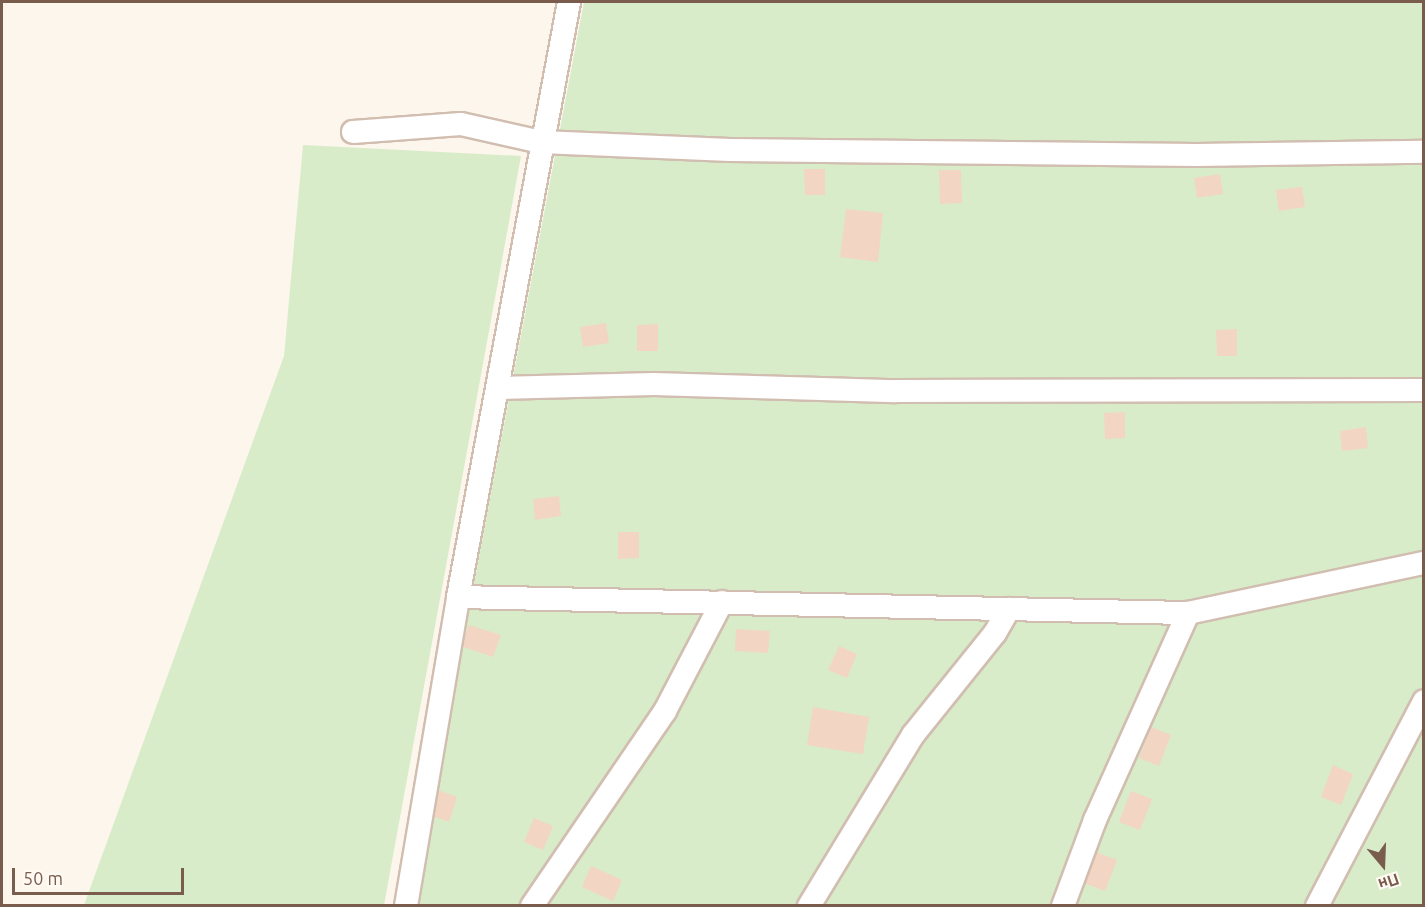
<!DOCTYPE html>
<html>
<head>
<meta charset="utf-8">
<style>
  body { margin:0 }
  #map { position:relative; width:1425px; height:907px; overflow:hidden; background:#fdf6ec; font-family:Ubuntu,sans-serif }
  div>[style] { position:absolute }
  .green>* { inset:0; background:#d8ecc9 }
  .building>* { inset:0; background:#f3d5c3 }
  .roads { filter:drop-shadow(2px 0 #d1beb0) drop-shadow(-2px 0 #d1beb0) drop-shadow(0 2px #d1beb0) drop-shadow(0 -2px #d1beb0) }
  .street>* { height:22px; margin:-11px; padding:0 11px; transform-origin:11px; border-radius:11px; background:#fff }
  span { translate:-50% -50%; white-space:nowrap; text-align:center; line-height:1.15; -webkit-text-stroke:5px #fffaf3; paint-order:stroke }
  .frame { position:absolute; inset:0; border:3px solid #7a5c4d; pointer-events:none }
  .north { position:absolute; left:1353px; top:835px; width:60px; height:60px; -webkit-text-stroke:4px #fffaf3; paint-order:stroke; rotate:161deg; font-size:16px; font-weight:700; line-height:24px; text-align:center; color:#7a5c4d }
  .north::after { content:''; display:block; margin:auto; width:21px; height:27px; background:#7a5c4d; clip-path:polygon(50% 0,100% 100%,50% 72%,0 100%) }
  .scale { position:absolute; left:12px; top:868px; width:172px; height:27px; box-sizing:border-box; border:3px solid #7a5c4d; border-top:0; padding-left:8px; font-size:18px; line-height:21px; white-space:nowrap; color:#7a5c4d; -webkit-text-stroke:4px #fffaf3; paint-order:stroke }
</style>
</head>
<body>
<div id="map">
  <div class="green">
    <i style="clip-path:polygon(584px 2px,1423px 2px,1423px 905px,413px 906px)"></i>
    <i style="clip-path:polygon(303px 145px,521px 156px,384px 905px,84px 905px,284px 356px)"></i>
  </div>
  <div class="building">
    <i style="clip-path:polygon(804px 169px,825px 169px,825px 195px,805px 195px)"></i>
    <i style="clip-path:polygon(939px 170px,961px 170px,962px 203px,940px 204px)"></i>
    <i style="clip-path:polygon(1220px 174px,1223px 194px,1197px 198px,1194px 178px)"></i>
    <i style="clip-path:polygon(1302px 187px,1305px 207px,1279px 211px,1276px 190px)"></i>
    <i style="clip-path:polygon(846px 209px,883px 213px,878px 262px,840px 257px)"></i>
    <i style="clip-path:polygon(606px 323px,609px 343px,583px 347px,580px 327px)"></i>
    <i style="clip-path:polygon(658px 324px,658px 351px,637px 351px,637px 325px)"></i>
    <i style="clip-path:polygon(1237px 329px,1237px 356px,1217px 356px,1216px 330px)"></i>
    <i style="clip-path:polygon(1125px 412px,1125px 438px,1105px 439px,1104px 413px)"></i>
    <i style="clip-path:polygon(1366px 427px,1368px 448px,1342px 451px,1340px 431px)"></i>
    <i style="clip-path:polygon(559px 496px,561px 516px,535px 520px,533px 499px)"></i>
    <i style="clip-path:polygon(618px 532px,639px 532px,639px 558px,618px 559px)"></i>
    <i style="clip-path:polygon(469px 625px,501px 635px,493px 657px,461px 646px)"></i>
    <i style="clip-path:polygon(736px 629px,770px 631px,768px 653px,735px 651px)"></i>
    <i style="clip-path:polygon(839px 646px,857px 654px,847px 678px,828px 670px)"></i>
    <i style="clip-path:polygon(813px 707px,869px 717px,863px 754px,807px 745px)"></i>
    <i style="clip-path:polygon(1151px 727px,1171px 735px,1159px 766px,1139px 758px)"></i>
    <i style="clip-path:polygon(1333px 765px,1353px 774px,1341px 805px,1321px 797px)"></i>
    <i style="clip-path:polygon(438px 790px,457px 797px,449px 822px,429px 815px)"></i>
    <i style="clip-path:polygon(1131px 791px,1152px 799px,1140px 830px,1119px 822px)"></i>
    <i style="clip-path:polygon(534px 818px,553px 826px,543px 850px,524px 842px)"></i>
    <i style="clip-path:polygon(1096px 852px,1117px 860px,1105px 891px,1084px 883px)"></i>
    <i style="clip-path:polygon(591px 866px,622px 880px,613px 901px,582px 887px)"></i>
  </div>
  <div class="roads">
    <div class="street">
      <i style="left:353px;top:132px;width:108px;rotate:-4.2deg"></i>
      <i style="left:461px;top:124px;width:82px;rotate:12.7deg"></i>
      <i style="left:541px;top:142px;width:189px;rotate:2.4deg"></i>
      <i style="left:730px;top:150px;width:467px;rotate:0.6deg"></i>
      <i style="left:1197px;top:155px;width:227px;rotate:-0.8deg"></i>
      <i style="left:498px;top:388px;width:156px;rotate:-1.5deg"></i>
      <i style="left:654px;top:384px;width:242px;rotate:1.7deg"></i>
      <i style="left:896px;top:391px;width:528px;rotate:-0.11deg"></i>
      <i style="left:458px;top:597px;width:730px;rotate:1.26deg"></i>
      <i style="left:1188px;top:613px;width:241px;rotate:-12deg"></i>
      <i style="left:406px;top:906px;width:313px;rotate:-80.4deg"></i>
      <i style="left:458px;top:597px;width:605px;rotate:-79.43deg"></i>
      <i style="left:532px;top:906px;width:236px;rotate:-55.7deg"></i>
      <i style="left:665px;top:711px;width:123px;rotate:-62.4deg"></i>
      <i style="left:809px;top:906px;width:200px;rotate:-58.7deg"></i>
      <i style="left:913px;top:735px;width:131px;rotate:-51.2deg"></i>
      <i style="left:995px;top:633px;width:28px;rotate:-60deg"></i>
      <i style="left:1063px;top:906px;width:92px;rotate:-69.6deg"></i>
      <i style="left:1095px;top:820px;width:227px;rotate:-65.8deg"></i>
      <i style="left:1317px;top:906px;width:231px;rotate:-62.4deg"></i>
    </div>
  </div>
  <div class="frame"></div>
  <div class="north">Пн</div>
  <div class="scale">50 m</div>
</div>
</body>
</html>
